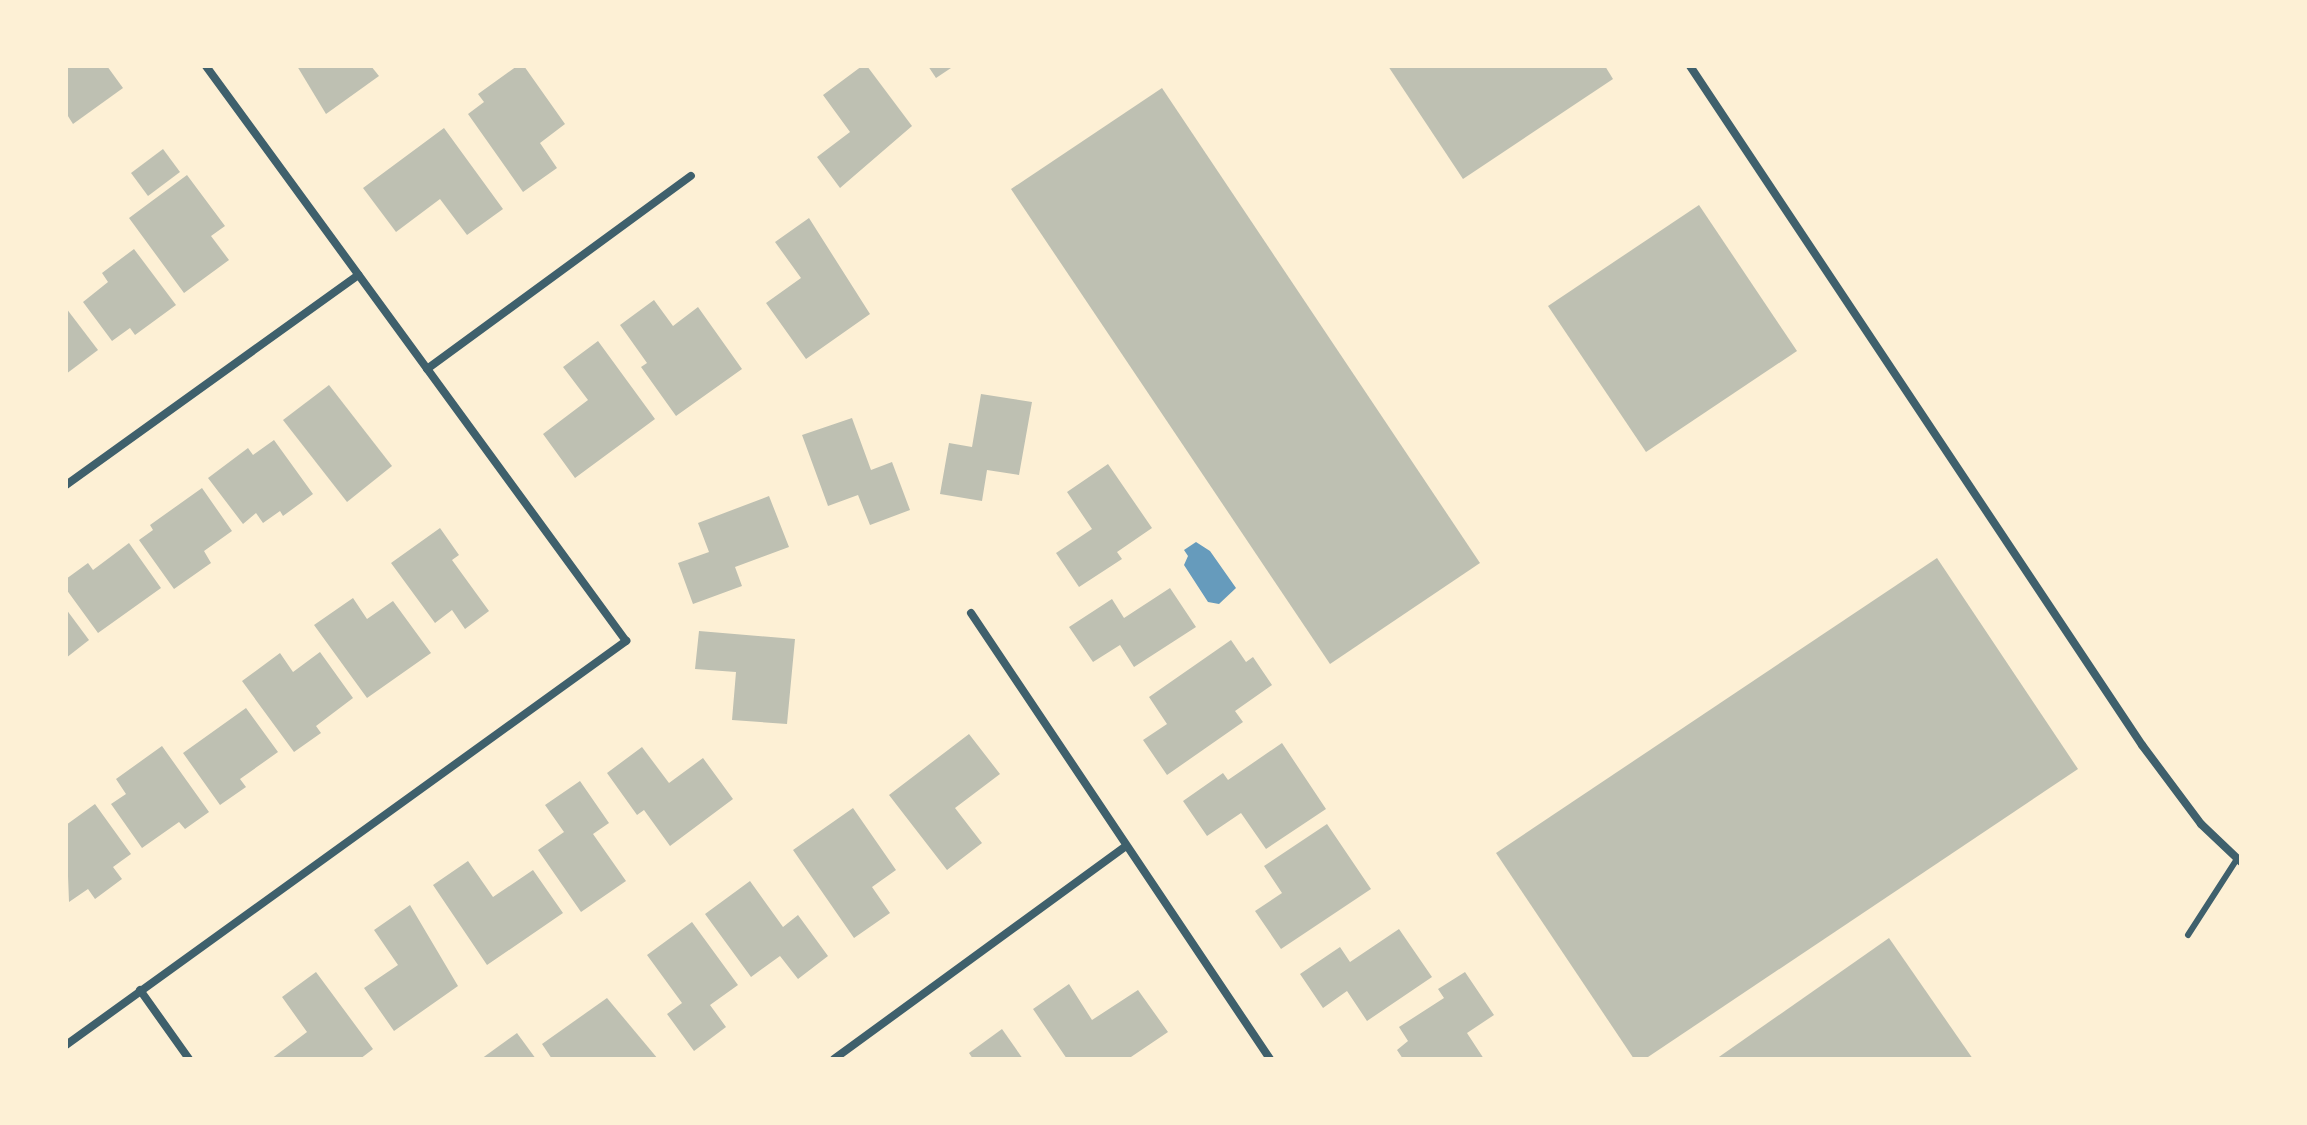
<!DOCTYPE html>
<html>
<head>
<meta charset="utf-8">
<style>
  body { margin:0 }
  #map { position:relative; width:2307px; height:1125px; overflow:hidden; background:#fdf0d5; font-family:"Alegreya Sans",sans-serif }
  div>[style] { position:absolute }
  .water>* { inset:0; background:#669bbc }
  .building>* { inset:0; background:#bec0b2 }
  .service>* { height:6px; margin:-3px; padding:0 3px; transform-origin:3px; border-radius:3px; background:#3f606c }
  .minor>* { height:8px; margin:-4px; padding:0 4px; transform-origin:4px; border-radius:4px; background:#3f606c }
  span { translate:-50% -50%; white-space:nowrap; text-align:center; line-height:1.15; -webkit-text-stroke:7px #fdf0d5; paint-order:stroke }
  .frame { position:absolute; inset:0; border:68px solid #fdf0d5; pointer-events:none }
</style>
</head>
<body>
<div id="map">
  <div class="water">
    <i style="clip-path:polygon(1196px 542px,1210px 551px,1236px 588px,1219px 604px,1208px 602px,1184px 565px,1188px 556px,1184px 550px)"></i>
  </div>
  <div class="building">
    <i style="clip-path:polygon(66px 66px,107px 66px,123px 88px,73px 124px,66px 113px)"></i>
    <i style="clip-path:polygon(297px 66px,371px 66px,379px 76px,326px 114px)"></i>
    <i style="clip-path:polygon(517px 66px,524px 66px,565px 124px,540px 143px,557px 168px,523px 192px,468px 114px,484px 102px,478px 94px)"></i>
    <i style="clip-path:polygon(862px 66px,867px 66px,912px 126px,840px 188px,817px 157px,850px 132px,823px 95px)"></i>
    <i style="clip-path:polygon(928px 66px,954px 66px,936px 78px)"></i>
    <i style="clip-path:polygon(1388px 66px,1605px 66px,1613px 79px,1463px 179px)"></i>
    <i style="clip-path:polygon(1162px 88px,1480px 563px,1330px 664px,1011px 189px)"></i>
    <i style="clip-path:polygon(444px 128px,503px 209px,467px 235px,440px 199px,396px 232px,363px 188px)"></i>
    <i style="clip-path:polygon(163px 149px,180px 172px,148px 196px,131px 173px)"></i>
    <i style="clip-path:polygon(187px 175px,225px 226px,211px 236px,229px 260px,184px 293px,129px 218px)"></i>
    <i style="clip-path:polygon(1699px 205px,1797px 351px,1646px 452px,1548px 306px)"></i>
    <i style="clip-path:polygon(809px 218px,870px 314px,806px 359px,766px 303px,801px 278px,775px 242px)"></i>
    <i style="clip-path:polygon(134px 249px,176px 305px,135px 335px,130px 328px,112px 341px,83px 302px,108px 282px,102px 273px)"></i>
    <i style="clip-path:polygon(654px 300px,673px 326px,698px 307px,742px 369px,676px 416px,641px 367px,647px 363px,620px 325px)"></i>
    <i style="clip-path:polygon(66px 308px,98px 350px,66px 374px)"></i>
    <i style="clip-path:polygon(598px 341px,655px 419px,575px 478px,543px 434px,588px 400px,563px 367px)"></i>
    <i style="clip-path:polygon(329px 385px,392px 466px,347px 502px,283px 420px)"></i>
    <i style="clip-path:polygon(981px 394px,1032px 402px,1019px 475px,987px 470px,982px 501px,940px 494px,949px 443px,972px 447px)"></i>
    <i style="clip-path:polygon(852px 418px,871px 470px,892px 462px,910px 510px,870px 525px,858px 495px,828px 506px,802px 435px)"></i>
    <i style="clip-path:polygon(274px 440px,313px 494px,283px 516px,280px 511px,263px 523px,256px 513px,243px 524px,208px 478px,248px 448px,253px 455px)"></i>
    <i style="clip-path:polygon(1108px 464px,1152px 528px,1117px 552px,1122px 559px,1079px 587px,1056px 553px,1092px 529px,1067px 492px)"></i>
    <i style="clip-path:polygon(202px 488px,232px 531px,204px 551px,211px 563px,174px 589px,139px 540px,153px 530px,150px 525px)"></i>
    <i style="clip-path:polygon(769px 496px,789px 547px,735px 567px,742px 586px,693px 604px,678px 563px,709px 552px,698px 523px)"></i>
    <i style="clip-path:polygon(440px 528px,459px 555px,452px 560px,489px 611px,465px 629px,452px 610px,435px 623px,391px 563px)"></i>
    <i style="clip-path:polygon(129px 543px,161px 588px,98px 633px,66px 589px,66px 579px,88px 563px,93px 570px)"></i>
    <i style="clip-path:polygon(1937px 558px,2078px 769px,1645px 1059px,1634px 1059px,1496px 853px)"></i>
    <i style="clip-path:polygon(1170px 588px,1196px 627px,1134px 667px,1120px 645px,1093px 662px,1069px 627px,1112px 599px,1124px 618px)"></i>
    <i style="clip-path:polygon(353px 598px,367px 619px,393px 601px,431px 653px,367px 698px,314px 625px)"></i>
    <i style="clip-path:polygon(66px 609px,89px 640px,66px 658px)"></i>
    <i style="clip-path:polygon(699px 631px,795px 639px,787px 724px,732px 720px,736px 672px,695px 669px)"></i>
    <i style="clip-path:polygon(1231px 640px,1246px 662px,1253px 657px,1272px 685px,1235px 711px,1243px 722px,1167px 775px,1143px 740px,1167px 724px,1149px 697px)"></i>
    <i style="clip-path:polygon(320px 652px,353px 698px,316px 726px,321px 733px,294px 752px,242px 681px,280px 653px,293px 672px)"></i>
    <i style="clip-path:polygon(246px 708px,278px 752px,240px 779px,246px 787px,220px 805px,183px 753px)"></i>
    <i style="clip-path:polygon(969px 734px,1000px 774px,955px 808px,982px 843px,947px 870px,889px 795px)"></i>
    <i style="clip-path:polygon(1282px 743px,1326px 809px,1266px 849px,1241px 813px,1207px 836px,1183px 801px,1223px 773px,1228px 780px)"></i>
    <i style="clip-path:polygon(162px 746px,209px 812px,185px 829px,179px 822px,142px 848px,111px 804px,126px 794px,116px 779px)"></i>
    <i style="clip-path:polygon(642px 747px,669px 783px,703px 758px,733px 799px,670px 846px,644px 810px,637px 815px,607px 773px)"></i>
    <i style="clip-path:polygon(580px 781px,609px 823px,593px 834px,626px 881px,581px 912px,538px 850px,564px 832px,545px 805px)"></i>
    <i style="clip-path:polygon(95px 804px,131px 854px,113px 867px,122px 879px,95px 899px,88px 889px,69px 902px,66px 825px)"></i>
    <i style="clip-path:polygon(853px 808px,896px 870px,872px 887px,890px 913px,854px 938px,793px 850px)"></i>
    <i style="clip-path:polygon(1327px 824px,1371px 889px,1281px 949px,1255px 911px,1282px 893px,1264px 866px)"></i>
    <i style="clip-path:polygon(468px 861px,493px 897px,533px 870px,563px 913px,487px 965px,433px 885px)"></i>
    <i style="clip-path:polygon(750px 881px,783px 927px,798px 915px,828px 956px,798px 979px,780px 956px,751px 977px,705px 914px)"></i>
    <i style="clip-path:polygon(410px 905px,458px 986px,394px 1031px,364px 988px,398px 965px,374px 930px)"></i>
    <i style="clip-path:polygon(692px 922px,738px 985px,710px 1005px,726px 1027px,694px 1051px,667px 1014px,682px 1003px,647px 955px)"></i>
    <i style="clip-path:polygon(1399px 929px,1432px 977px,1367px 1021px,1347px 991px,1323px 1008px,1300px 974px,1340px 947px,1350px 962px)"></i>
    <i style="clip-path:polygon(1889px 938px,1973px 1059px,1716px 1059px)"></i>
    <i style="clip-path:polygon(316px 972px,373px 1049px,360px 1059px,271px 1059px,307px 1032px,282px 997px)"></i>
    <i style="clip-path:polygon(1465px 972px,1494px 1015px,1467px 1033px,1484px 1059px,1403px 1059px,1397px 1050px,1408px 1041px,1399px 1027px,1444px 998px,1438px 989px)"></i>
    <i style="clip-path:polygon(1069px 984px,1092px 1020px,1138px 990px,1168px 1032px,1128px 1059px,1067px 1059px,1033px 1009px)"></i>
    <i style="clip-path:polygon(607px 998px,658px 1059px,552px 1059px,542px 1044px)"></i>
    <i style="clip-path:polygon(1002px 1029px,1023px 1059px,973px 1059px,969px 1053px)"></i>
    <i style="clip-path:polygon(517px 1033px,536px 1059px,481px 1059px)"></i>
  </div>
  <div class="service">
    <i style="left:2188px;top:935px;width:90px;rotate:-57.2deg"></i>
  </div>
  <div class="minor">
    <i style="left:1690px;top:66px;width:816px;rotate:56.35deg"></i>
    <i style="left:2142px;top:745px;width:99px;rotate:53.2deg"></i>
    <i style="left:2201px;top:824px;width:55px;rotate:43.5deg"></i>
    <i style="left:427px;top:369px;width:327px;rotate:-36.2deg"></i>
    <i style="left:66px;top:485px;width:360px;rotate:-35.7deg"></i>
    <i style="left:971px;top:613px;width:537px;rotate:56.16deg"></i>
    <i style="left:140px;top:990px;width:85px;rotate:54.6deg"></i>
    <i style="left:66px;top:1045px;width:691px;rotate:-35.81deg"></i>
    <i style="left:626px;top:641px;width:712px;rotate:-126.15deg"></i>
    <i style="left:834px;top:1059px;width:361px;rotate:-36.1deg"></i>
  </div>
  <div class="frame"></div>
</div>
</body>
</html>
